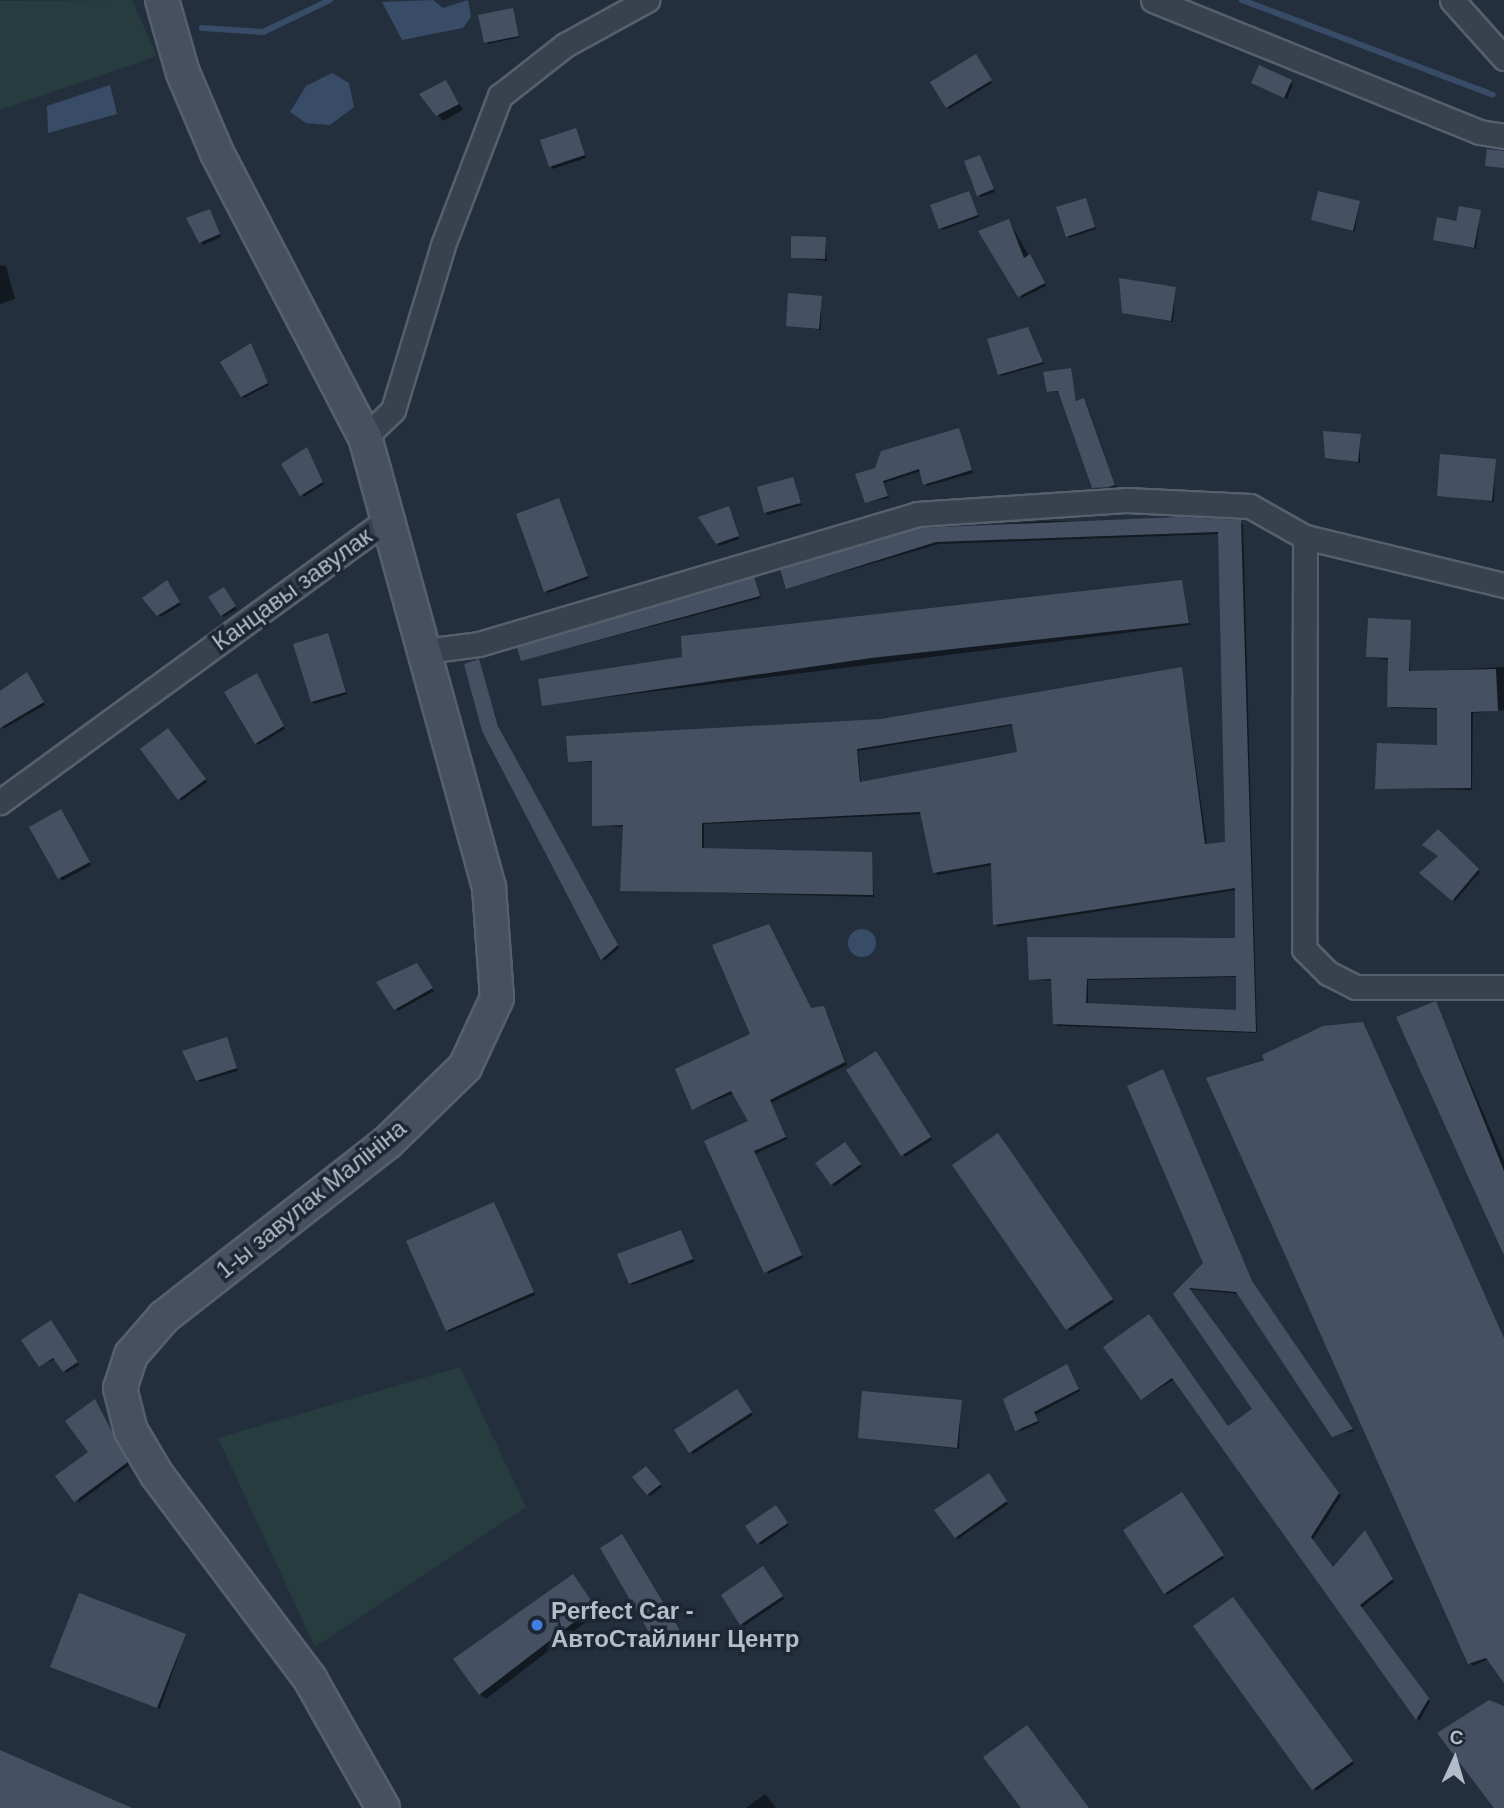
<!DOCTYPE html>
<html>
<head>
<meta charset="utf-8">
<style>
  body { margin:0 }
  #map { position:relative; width:1504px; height:1808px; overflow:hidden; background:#242f3e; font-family:Helvetica,sans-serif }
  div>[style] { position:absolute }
  .green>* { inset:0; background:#263c3f }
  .water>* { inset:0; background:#394c67 }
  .round { border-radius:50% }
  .shadow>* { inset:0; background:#0007 }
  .stream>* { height:6px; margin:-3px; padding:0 3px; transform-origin:3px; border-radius:3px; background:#394c67 }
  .building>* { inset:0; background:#455162 }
  .roads { filter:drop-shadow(2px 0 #565f6c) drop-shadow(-2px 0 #565f6c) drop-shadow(0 2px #565f6c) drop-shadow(0 -2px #565f6c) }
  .street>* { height:23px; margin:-11.5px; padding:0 11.5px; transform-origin:11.5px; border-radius:11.5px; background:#38414e }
  .secondary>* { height:32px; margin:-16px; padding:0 16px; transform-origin:16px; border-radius:16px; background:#465061 }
  .dots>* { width:19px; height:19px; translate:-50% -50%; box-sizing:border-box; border:4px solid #1d2633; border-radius:50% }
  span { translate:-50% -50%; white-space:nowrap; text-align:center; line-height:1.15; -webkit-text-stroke:7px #1d2633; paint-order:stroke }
  .street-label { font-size:24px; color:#b4bcc9 }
  .poi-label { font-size:24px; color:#b4bcc9; font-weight:700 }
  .left { translate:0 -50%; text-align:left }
  .north { position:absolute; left:1420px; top:1724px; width:70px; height:70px; -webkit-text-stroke:5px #1d2633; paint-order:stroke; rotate:4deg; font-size:19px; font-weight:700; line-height:28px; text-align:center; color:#b4bcc9 }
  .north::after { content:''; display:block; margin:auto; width:24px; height:32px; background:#b4bcc9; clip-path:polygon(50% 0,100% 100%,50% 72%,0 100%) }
</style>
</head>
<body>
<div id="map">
  <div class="green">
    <i style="clip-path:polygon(132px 0,157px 56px,0 110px,0 1px)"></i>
    <i style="clip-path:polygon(460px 1367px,526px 1507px,315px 1647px,218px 1438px)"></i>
  </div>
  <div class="water">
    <i style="clip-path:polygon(433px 0,443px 8px,468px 0,471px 17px,463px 28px,402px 40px,382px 2px)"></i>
    <i style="clip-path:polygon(332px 73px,349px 83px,354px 107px,330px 125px,306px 123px,290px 112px,306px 86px)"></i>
    <i style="clip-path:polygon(110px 85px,117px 114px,48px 133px,47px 106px)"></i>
    <i class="round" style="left:848px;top:929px;width:28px;height:28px"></i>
  </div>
  <div class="shadow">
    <i style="clip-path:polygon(513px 10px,520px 37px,488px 44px,486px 42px)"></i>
    <i style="clip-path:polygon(978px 59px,992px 83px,949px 109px,947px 106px)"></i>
    <i style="clip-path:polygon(1260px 68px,1293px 84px,1287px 99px,1253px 83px)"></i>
    <i style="clip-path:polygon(445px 82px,463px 110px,443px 121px,438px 115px)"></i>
    <i style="clip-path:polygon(575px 130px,586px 158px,553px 169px,551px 166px)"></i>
    <i style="clip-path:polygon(980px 157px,995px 192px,981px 197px,979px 195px)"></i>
    <i style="clip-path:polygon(969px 193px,979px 217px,943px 230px,940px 228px)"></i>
    <i style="clip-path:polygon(1085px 200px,1096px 229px,1069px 238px,1067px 236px)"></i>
    <i style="clip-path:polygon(1359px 202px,1355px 232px,1313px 220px)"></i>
    <i style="clip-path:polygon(1480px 212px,1476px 249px,1434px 239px,1457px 223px)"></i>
    <i style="clip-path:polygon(211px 214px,221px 237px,203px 245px,188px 219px)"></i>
    <i style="clip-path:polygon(1009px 221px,1046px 286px,1022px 298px,980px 232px)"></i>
    <i style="clip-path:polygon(825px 238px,827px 261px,792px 257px)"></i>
    <i style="clip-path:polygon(0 265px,6px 266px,15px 299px,0 304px)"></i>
    <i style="clip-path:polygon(1175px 289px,1173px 322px,1123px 312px)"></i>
    <i style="clip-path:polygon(821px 297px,821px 330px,788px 325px)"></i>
    <i style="clip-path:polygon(1030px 331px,1044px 364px,1001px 376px,999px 374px)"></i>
    <i style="clip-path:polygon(251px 346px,269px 385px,244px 398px,242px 396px)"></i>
    <i style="clip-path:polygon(1070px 370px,1077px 402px,1086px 402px,1116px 487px,1094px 487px,1060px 392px,1048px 392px)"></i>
    <i style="clip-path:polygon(959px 430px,973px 473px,927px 486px,921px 471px,884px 483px,889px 498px,866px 502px,876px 469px)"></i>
    <i style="clip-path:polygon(1360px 436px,1360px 463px,1326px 457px)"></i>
    <i style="clip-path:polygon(309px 452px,324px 484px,304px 497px,284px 464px)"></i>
    <i style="clip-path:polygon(1495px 461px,1494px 502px,1439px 495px)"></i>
    <i style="clip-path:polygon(792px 479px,802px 505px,768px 515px,766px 512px)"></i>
    <i style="clip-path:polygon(559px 500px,589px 578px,548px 593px,546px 591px)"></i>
    <i style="clip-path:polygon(728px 508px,739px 539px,719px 546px,701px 518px)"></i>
    <i style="clip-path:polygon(evenodd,1047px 521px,1243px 524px,1257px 1033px,1057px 1026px,1053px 981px,1031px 979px,1237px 940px,1237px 890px,997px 927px,993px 865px,937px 875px,922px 814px,704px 824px,704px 850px,871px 853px,874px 897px,622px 890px,625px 827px,594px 825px,594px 762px,570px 761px,881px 721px,1182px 669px,1207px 845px,1227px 844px,1220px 534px,939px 544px,788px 588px,920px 530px,1047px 521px,1014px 725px,1019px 753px,861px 783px,858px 751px,1014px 725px,1047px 521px,1238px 977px,1238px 1011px,1088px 1005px,1088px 980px,1238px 977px)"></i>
    <i style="clip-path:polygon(753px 579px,761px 598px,523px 660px)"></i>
    <i style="clip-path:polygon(1182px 582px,1190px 625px,544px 705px)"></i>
    <i style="clip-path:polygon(169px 584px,181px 605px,160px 617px,144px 598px)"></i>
    <i style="clip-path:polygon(225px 591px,237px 609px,224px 617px,222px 615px)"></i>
    <i style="clip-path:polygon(1410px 621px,1410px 672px,1504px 667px,1504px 710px,1473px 713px,1472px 790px,1377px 788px,1439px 747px,1439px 709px,1391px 708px,1390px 660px,1368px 657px)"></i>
    <i style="clip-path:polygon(328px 635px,347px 694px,314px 704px,312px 701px)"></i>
    <i style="clip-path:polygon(478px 661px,500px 730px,619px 948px,604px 961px,484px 730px)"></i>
    <i style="clip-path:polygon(29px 677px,45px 705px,3px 729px,0 694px)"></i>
    <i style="clip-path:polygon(259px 677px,285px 729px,258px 745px,256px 743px)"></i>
    <i style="clip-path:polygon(170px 733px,207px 782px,181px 801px,179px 798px)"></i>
    <i style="clip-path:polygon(63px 814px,91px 865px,62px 881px,31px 828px)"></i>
    <i style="clip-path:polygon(1438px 831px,1480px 872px,1455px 901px,1422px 873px,1440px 856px)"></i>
    <i style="clip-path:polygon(419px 967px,434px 991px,398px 1011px,396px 1009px)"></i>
    <i style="clip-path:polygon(1436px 1003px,1504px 1161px,1504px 1257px,1399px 1018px)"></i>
    <i style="clip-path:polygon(811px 1009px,826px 1011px,847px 1065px,771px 1103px,787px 1139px,755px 1154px,803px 1258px,768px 1274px,750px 1122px,734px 1093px,694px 1109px,752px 1035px)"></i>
    <i style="clip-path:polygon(1363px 1024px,1504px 1338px,1489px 1659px,1472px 1666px,1208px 1079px)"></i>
    <i style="clip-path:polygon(227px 1039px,238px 1071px,200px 1082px,198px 1080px)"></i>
    <i style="clip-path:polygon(878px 1056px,932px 1140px,905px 1157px,849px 1071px)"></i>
    <i style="clip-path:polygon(1000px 1137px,1114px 1302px,1070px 1331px,954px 1165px)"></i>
    <i style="clip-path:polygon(847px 1146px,862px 1167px,835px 1186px,832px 1184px)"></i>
    <i style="clip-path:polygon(494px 1204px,535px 1295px,449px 1332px,447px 1330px)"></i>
    <i style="clip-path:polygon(681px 1232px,694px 1262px,633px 1285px,630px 1283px)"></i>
    <i style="clip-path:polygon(1205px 1263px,1253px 1286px,1354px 1431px,1333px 1435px,1239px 1294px,1189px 1289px,1341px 1496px,1312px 1541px,1333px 1569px,1367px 1534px,1394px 1582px,1361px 1608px,1430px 1702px,1419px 1721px,1175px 1379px,1142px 1399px,1149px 1317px,1228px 1428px,1255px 1409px,1176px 1294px)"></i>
    <i style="clip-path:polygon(53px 1325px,79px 1365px,66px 1373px,56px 1359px,40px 1365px)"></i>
    <i style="clip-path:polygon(1068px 1368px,1080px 1391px,1035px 1415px,1039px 1423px,1019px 1432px)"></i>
    <i style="clip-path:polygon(739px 1394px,753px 1415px,693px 1454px,677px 1430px)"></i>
    <i style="clip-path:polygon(961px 1401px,959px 1449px,860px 1438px)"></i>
    <i style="clip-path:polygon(97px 1403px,129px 1465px,78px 1503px,90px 1453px)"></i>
    <i style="clip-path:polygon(646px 1469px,662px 1487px,650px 1496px,635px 1478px)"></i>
    <i style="clip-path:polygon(991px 1478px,1008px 1504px,958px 1539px,956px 1537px)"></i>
    <i style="clip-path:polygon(1184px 1496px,1224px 1558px,1167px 1595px,1165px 1592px)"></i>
    <i style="clip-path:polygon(778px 1510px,789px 1525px,761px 1545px,759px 1543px)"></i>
    <i style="clip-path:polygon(624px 1539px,683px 1637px,661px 1650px,602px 1548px)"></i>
    <i style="clip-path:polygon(765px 1570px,784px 1599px,744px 1626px,742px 1624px)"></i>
    <i style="clip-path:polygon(573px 1576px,599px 1612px,486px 1699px,480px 1694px)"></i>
    <i style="clip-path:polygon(1235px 1602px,1354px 1764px,1316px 1791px,1195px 1627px)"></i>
    <i style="clip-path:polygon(185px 1636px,160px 1709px,52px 1666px)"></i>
    <i style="clip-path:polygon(765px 1794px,776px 1808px,746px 1808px)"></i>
  </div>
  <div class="stream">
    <i style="left:1242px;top:0;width:268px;rotate:20.7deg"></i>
    <i style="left:202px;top:28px;width:61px;rotate:3.8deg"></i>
    <i style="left:263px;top:32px;width:74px;rotate:-25.5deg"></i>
  </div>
  <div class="building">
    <i style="clip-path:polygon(513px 8px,519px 36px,484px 43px,478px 15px)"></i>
    <i style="clip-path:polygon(976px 54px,992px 80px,946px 108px,930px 82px)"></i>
    <i style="clip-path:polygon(1259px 65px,1292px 80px,1284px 98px,1251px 83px)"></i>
    <i style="clip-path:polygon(446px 80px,459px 104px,436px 116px,419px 94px)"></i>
    <i style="clip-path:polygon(576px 128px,585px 155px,549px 167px,540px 140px)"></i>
    <i style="clip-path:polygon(1487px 149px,1504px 151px,1504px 168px,1485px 166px)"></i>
    <i style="clip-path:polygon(980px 155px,994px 189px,977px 196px,964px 161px)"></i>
    <i style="clip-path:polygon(969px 191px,978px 215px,939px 229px,930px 205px)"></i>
    <i style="clip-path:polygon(1318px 191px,1360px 201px,1353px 231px,1311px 220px)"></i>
    <i style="clip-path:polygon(1086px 198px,1095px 227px,1066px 237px,1056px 207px)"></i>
    <i style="clip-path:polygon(1459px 206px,1481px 210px,1474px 248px,1433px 240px,1437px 217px,1456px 221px)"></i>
    <i style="clip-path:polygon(210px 209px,220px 234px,199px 243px,186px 218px)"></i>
    <i style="clip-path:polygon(1009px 219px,1024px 258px,1030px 254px,1045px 283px,1018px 297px,978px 231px)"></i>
    <i style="clip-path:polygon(791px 236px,826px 237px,825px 259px,791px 258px)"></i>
    <i style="clip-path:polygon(1119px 278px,1176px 287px,1171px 321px,1122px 313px)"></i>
    <i style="clip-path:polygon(788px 293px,822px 296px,819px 329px,786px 326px)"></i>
    <i style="clip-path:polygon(1028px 327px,1043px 362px,998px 375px,987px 339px)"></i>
    <i style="clip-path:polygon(251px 343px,268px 383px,241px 397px,220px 362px)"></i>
    <i style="clip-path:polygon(1071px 368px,1076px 401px,1084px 398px,1115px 485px,1109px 487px,1092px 488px,1058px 391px,1047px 392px,1043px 372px)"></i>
    <i style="clip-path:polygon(959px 428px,972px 470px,923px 485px,919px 469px,883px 481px,888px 496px,865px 503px,855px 474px,875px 468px,881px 451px)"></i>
    <i style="clip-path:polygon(1323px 431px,1361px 434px,1358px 462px,1325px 458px)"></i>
    <i style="clip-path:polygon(307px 447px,323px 482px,300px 496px,281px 464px)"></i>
    <i style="clip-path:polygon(1440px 454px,1496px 459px,1492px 501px,1437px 496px)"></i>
    <i style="clip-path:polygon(793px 477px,801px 503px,764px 513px,757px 487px)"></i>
    <i style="clip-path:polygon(559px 498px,588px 576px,544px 592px,516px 514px)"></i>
    <i style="clip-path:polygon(729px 506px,739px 536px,716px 544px,698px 517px)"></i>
    <i style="clip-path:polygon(evenodd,1179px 517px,1241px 520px,1256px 1032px,1053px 1024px,1051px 979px,1029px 980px,1027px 937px,1235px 938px,1235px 888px,993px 925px,991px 863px,933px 873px,920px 812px,702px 823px,702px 848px,872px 852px,873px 895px,620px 891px,623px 825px,592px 826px,592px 761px,568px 762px,566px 736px,881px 719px,1182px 667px,1205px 844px,1225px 842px,1218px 532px,936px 542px,786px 589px,780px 569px,919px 528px,1179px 517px,1012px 724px,1017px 752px,860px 782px,857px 749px,1012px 724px,1179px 517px,1236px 976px,1236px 1010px,1086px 1003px,1087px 979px,1236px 976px)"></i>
    <i style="clip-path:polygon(754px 577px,760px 596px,521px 661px,517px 647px)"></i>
    <i style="clip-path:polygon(167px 580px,180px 602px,157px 616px,142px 598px)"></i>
    <i style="clip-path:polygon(1182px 580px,1189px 623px,871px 658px,542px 706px,538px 679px,682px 657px,681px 636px)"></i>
    <i style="clip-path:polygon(224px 587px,236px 606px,221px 616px,208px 597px)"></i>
    <i style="clip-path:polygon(1368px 618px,1411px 620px,1409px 671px,1496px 669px,1498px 711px,1471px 712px,1471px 788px,1375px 789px,1377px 743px,1437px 745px,1437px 708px,1387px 707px,1388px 658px,1366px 657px)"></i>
    <i style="clip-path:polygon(328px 633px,346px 692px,311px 702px,293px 644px)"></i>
    <i style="clip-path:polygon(479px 659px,498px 726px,618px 945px,601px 960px,482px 731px,464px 664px)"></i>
    <i style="clip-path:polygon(27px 672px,44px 702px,0 728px,0 691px)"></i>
    <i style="clip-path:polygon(257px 673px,284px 726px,255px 744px,224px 692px)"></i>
    <i style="clip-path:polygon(168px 728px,206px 779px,178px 800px,140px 749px)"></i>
    <i style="clip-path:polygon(61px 809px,90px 862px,58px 879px,29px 827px)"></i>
    <i style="clip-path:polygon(1438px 829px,1479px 869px,1452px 901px,1419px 873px,1438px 856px,1422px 845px)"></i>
    <i style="clip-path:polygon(769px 924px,811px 1008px,824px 1006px,845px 1062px,770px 1100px,786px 1137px,754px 1151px,802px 1255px,764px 1273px,704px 1141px,748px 1121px,731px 1091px,692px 1110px,675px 1069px,750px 1034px,712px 945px)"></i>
    <i style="clip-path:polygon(417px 963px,433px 988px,394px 1010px,376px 982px)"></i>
    <i style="clip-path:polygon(1436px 1001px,1504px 1171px,1504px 1256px,1396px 1017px)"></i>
    <i style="clip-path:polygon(1363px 1022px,1504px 1338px,1504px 1683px,1486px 1658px,1468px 1664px,1206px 1078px,1264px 1060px,1262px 1055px,1323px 1026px)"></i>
    <i style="clip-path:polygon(227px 1037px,237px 1068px,196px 1081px,182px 1051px)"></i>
    <i style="clip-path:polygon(876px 1051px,931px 1137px,901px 1156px,846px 1070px)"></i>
    <i style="clip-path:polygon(1163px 1069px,1252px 1281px,1353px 1429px,1332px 1437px,1236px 1292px,1189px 1288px,1339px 1493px,1311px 1537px,1333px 1567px,1365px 1530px,1393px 1579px,1360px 1605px,1429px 1698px,1416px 1720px,1172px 1378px,1141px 1400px,1103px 1347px,1149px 1314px,1228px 1426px,1252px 1409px,1173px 1294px,1203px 1263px,1127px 1086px)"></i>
    <i style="clip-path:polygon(998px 1133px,1113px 1299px,1066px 1330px,952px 1165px)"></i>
    <i style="clip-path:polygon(845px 1142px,861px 1164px,831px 1185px,815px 1163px)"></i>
    <i style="clip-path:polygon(494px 1202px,534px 1292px,446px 1331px,406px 1241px)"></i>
    <i style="clip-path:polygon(681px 1230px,693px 1259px,629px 1284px,617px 1254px)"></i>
    <i style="clip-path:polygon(51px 1320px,78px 1362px,63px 1372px,53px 1358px,39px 1367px,21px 1340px)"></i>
    <i style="clip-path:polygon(1067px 1364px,1079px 1389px,1034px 1412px,1038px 1421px,1015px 1431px,1003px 1399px)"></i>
    <i style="clip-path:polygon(737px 1389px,752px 1412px,689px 1453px,674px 1430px)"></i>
    <i style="clip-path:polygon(862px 1391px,962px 1400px,957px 1448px,858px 1438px)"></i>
    <i style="clip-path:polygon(95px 1399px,128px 1462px,74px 1502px,55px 1476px,88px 1452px,65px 1421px)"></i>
    <i style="clip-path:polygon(646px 1466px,661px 1484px,647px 1495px,632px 1477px)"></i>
    <i style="clip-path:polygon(989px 1473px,1007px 1501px,955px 1538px,934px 1510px)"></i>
    <i style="clip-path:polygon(1182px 1492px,1224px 1555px,1164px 1594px,1123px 1530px)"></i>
    <i style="clip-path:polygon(776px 1505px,788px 1523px,757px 1544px,745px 1526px)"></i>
    <i style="clip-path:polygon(622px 1534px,682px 1634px,658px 1648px,600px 1548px)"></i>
    <i style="clip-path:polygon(763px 1566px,783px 1596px,740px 1625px,721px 1595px)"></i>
    <i style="clip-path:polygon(573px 1574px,595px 1606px,479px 1695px,453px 1659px)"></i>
    <i style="clip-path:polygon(79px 1593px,186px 1634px,157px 1708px,50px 1667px)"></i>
    <i style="clip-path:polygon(1233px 1597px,1353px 1761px,1312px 1790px,1193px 1626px)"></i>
    <i style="clip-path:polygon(1489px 1700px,1504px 1706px,1504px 1808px,1494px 1808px,1437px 1733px)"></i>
    <i style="clip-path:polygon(1027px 1725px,1089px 1808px,1021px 1808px,983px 1757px)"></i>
    <i style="clip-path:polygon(0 1750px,132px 1808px,0 1808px)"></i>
  </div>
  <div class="roads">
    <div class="street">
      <i style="left:1153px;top:0;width:352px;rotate:22deg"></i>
      <i style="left:1479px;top:132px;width:25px;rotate:9deg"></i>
      <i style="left:1452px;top:0;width:78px;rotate:48.1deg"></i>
      <i style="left:365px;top:437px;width:39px;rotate:-44deg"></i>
      <i style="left:393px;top:410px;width:172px;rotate:-73.1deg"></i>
      <i style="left:443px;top:245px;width:160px;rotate:-69.1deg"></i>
      <i style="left:500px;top:96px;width:83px;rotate:-38.1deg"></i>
      <i style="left:565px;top:45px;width:94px;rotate:-28.8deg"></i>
      <i style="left:1305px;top:537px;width:412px;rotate:90.1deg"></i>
      <i style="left:1304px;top:949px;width:34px;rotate:45deg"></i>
      <i style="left:1328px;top:973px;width:31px;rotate:27deg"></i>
      <i style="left:1356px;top:987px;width:148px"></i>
      <i style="left:425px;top:651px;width:54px;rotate:-7.4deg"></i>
      <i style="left:479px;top:644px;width:457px;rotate:-16.5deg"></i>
      <i style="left:917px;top:514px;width:209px;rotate:-3.8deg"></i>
      <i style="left:1126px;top:500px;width:124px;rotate:2.8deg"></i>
      <i style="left:1250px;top:506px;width:63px;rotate:29.4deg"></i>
      <i style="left:1305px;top:537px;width:205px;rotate:13.6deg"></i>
      <i style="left:0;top:802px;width:482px;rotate:-36.1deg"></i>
    </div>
    <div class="secondary">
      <i style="left:162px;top:0;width:76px;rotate:74deg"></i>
      <i style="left:183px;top:73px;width:87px;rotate:67deg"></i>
      <i style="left:217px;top:153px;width:320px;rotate:62.5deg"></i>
      <i style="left:365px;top:437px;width:467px;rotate:74.6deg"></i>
      <i style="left:489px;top:887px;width:111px;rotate:85.9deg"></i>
      <i style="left:497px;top:998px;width:76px;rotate:114.9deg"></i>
      <i style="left:465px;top:1067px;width:107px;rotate:135.8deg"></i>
      <i style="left:388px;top:1142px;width:284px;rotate:142deg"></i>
      <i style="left:164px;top:1317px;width:50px;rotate:131deg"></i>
      <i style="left:131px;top:1355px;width:35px;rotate:108deg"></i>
      <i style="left:120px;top:1388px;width:44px;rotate:75.7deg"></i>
      <i style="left:131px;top:1431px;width:51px;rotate:59.4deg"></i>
      <i style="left:157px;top:1475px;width:255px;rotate:53.1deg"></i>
      <i style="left:310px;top:1679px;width:148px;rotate:60.5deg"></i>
    </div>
  </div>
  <div class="dots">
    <i style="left:537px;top:1625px;background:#3f7fe0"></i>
  </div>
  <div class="street-label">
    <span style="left:292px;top:589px;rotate:-36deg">Канцавы завулак</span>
    <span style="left:311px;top:1199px;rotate:-39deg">1-ы завулак Малініна</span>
  </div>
  <div class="poi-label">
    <span class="left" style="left:551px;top:1625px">Perfect Car -<br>АвтоСтайлинг Центр</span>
  </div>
  <div class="north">С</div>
</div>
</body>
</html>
